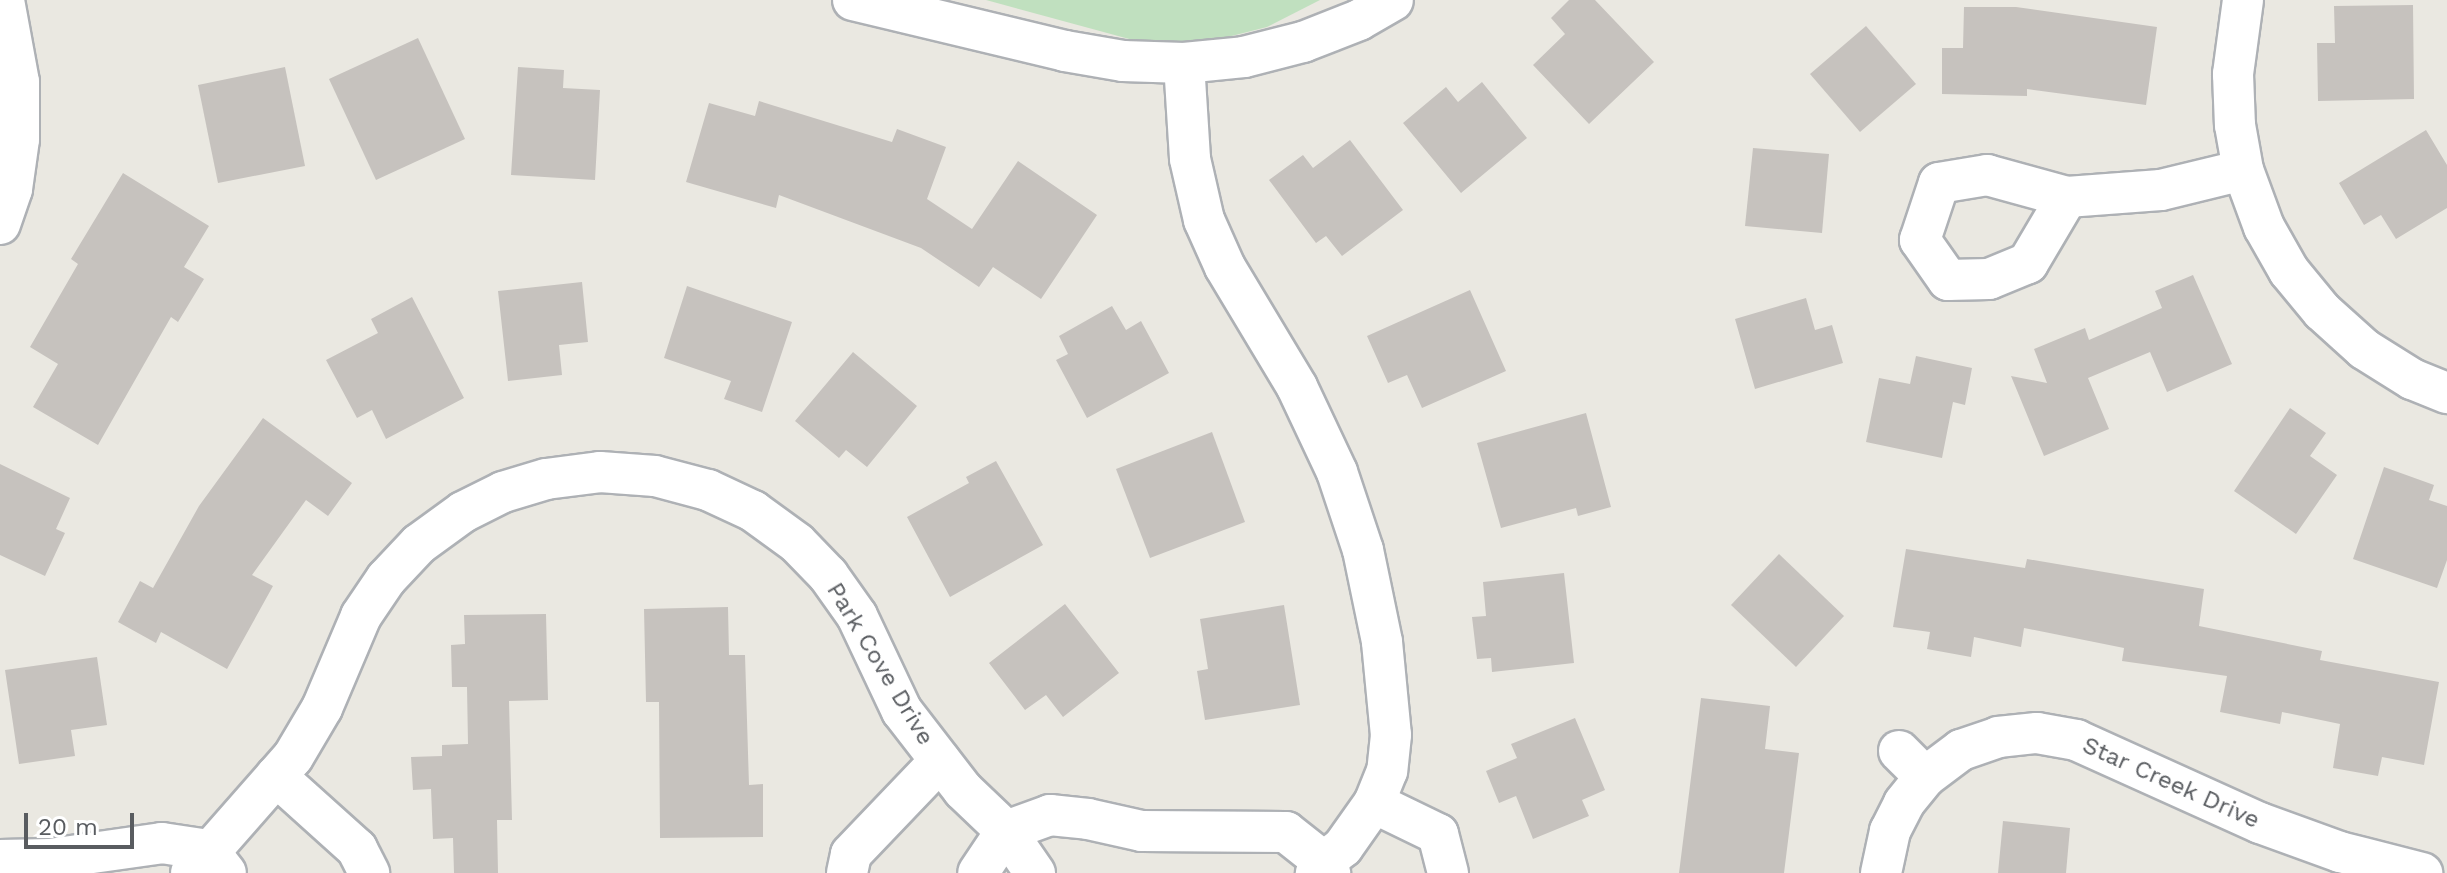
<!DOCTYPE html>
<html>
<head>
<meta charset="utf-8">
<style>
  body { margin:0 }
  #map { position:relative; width:2447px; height:873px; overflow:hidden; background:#eae8e1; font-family:"Work Sans",sans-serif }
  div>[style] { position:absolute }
  .green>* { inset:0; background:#c0e0bf }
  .building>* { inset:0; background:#c6c2be }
  .roads { filter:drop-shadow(2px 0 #aeb1b5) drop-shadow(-2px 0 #aeb1b5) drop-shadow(0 2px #aeb1b5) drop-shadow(0 -2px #aeb1b5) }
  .minor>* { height:40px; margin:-20px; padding:0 20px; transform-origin:20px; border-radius:20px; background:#fff }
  span { translate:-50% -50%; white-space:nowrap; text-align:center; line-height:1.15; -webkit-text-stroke:6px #fff; paint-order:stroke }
  .street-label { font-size:24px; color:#595c60 }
  .scale { position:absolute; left:24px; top:813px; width:110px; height:36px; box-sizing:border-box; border:4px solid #595c60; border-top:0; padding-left:10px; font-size:24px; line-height:28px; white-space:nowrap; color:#595c60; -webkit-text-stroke:6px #fff; paint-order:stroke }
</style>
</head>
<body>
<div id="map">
  <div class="green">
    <i style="clip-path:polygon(986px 0,1320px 0,1267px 27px,1204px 43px,1144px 43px)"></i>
  </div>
  <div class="building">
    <i style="clip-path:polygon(1569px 0,1595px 0,1654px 62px,1589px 124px,1533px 65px,1565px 34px,1551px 18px)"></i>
    <i style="clip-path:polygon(2413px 5px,2414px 99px,2318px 101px,2317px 43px,2335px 43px,2334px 6px)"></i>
    <i style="clip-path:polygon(1964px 7px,2016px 7px,2157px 27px,2146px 105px,2027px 89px,2027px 96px,1942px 94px,1942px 48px,1963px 48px)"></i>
    <i style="clip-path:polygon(1866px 26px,1916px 84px,1860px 132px,1810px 74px)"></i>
    <i style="clip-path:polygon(418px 38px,465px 139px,376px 180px,329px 79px)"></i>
    <i style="clip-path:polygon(285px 67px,305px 166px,218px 183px,198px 85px)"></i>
    <i style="clip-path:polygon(518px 67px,564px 70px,563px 88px,600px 90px,595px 180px,511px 175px)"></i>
    <i style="clip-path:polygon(1482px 82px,1527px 138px,1461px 193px,1403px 123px,1446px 87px,1458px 102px)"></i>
    <i style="clip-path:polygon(759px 101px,892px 142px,897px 129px,946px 147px,927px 199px,972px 229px,1018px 161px,1097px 215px,1041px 299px,993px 267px,979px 287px,921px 248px,779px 195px,776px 208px,686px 182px,709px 103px,755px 116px)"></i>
    <i style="clip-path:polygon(2426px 130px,2447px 165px,2447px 208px,2396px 239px,2381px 215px,2364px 225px,2339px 183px)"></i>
    <i style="clip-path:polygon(1350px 140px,1403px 210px,1342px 256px,1326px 236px,1316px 243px,1269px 180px,1303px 155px,1313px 168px)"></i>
    <i style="clip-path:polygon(1753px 148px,1829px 154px,1822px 233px,1745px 226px)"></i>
    <i style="clip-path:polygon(123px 173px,209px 226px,184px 267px,204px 279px,178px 322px,171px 317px,98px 445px,33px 407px,58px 364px,30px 347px,78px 264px,71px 259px)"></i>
    <i style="clip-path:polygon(2193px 275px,2232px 364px,2167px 392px,2150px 352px,2088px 378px,2109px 429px,2044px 456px,2011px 376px,2047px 383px,2034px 349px,2085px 328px,2089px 340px,2162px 308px,2155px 291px)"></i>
    <i style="clip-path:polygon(582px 282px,588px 342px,559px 345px,562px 375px,508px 381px,498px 291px)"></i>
    <i style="clip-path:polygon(687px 286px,792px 322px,762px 412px,724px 399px,731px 381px,664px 358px)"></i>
    <i style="clip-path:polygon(1470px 290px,1506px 371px,1422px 408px,1407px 375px,1388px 383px,1367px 336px)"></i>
    <i style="clip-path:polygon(412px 297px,464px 398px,386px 439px,372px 410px,357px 418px,326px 360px,378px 333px,371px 319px)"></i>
    <i style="clip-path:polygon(1806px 298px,1815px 330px,1832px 325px,1843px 363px,1755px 389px,1735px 319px)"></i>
    <i style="clip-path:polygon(1112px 306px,1126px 330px,1141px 321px,1169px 373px,1087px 418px,1056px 360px,1068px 354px,1059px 336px)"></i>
    <i style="clip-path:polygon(853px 352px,917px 406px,867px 467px,846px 450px,839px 458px,795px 421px)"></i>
    <i style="clip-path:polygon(1916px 356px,1972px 368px,1965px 405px,1953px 402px,1942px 458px,1866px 442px,1879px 378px,1910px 384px)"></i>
    <i style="clip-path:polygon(2290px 408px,2326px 433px,2310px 456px,2337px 475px,2296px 534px,2234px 491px)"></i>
    <i style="clip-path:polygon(1586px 413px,1611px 507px,1578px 516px,1576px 508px,1501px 528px,1477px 443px)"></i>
    <i style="clip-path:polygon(263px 418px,352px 483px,328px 516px,306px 500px,252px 575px,273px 586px,227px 669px,161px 632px,156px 643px,118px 622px,140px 581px,153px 588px,199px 506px)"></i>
    <i style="clip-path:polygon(1212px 432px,1245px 522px,1150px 558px,1116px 469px)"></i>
    <i style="clip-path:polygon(996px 461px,1043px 545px,950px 597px,907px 517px,969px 483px,966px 477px)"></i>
    <i style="clip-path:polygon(0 464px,70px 498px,56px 529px,65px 533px,45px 576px,0 555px)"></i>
    <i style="clip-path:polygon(2384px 467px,2434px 485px,2429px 500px,2447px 506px,2447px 560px,2437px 588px,2353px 559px)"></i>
    <i style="clip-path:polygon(1906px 549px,2025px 568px,2027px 559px,2204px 589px,2199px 626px,2322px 651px,2320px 660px,2439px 682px,2424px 765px,2382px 757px,2378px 776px,2333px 768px,2340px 724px,2282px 712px,2280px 724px,2220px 712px,2227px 676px,2122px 661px,2124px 648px,2024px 628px,2021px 647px,1974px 637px,1971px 657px,1927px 649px,1930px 632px,1893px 627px)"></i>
    <i style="clip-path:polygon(1779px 554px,1844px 616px,1796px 667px,1731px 605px)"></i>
    <i style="clip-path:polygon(1564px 573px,1574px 663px,1492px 672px,1491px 658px,1477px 659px,1472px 617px,1486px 616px,1483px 582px)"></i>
    <i style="clip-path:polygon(1065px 604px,1119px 673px,1063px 717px,1046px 695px,1025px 710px,989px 663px)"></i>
    <i style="clip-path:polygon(1284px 605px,1300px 705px,1205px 720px,1197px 671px,1208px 669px,1200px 619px)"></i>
    <i style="clip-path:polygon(728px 607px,729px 655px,745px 655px,749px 785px,763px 784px,763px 837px,660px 838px,659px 702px,646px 702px,644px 609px)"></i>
    <i style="clip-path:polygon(546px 614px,548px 700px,509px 701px,512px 820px,497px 820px,498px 873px,454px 873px,453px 838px,433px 839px,431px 789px,413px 790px,411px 757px,442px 756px,442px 745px,468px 744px,467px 687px,452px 687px,451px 645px,465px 644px,464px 615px)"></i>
    <i style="clip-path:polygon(97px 657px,107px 725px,71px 730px,75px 756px,19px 764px,5px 670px)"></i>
    <i style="clip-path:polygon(1701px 698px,1770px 706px,1765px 749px,1799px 753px,1784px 873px,1679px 873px)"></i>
    <i style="clip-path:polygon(1575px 718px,1605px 790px,1582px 800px,1589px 816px,1533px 839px,1516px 796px,1499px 803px,1486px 771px,1517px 758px,1511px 744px)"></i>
    <i style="clip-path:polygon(2003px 821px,2070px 828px,2066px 873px,1998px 873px)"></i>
  </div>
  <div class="roads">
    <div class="minor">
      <i style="left:853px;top:0;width:218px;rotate:13.5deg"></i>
      <i style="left:1065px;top:51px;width:59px;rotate:9.8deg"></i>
      <i style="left:1123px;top:61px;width:61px;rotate:1.9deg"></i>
      <i style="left:1184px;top:63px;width:60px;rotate:-5.7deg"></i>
      <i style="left:1244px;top:57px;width:61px;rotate:-14.3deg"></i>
      <i style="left:1303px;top:42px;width:60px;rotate:-21.4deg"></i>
      <i style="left:1359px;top:20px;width:39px;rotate:-30deg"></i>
      <i style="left:2243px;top:0;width:75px;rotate:97.7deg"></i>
      <i style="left:2233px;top:74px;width:51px;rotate:87.8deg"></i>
      <i style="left:2235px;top:125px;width:46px;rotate:79.9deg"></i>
      <i style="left:2243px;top:170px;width:61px;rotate:69.8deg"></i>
      <i style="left:2264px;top:227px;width:51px;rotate:60.4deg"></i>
      <i style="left:2289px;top:271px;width:52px;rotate:50.5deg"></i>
      <i style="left:2322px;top:311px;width:57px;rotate:42.1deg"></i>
      <i style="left:2364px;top:349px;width:57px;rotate:32deg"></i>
      <i style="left:2412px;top:379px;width:38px;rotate:22deg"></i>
      <i style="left:1184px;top:63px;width:96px;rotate:86.4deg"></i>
      <i style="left:1190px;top:159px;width:63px;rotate:77.1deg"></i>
      <i style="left:1204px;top:220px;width:51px;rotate:65.9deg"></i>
      <i style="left:1225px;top:267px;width:140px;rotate:59deg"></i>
      <i style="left:1297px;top:387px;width:94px;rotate:64.8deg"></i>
      <i style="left:1337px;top:472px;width:82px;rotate:71.6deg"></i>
      <i style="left:1363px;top:550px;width:94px;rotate:78.3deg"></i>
      <i style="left:1382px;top:642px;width:93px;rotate:84.5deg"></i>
      <i style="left:1391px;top:735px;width:36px;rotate:96deg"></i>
      <i style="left:1387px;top:771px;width:35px;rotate:112deg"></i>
      <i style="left:1374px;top:803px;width:54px;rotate:125.2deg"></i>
      <i style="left:1343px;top:847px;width:24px;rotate:142deg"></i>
      <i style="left:1324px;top:862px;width:13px;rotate:61deg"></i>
      <i style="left:2067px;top:197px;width:77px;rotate:120.6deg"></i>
      <i style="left:2028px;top:263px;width:42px;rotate:157.7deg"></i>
      <i style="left:1989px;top:279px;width:41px;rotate:178.6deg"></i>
      <i style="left:1948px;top:280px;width:49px;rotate:-125deg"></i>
      <i style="left:1920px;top:240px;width:60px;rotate:-71.6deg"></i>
      <i style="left:1939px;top:183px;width:49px;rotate:-9.5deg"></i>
      <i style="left:1987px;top:175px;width:83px;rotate:15.4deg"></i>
      <i style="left:2067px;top:197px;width:94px;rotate:-4.3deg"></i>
      <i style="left:2161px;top:190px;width:84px;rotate:-13.7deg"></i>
      <i style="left:0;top:224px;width:37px;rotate:-71deg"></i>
      <i style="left:12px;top:189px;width:50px;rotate:-82deg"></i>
      <i style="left:19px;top:139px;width:57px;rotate:-90deg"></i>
      <i style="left:19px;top:82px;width:83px;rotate:-100.4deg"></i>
      <i style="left:1899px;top:751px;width:37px;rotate:45deg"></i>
      <i style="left:276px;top:776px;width:109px;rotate:42deg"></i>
      <i style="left:357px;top:849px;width:27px;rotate:63deg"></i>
      <i style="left:1374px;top:803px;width:71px;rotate:25.8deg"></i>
      <i style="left:1438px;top:834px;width:40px;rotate:75.6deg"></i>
      <i style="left:0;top:860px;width:50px;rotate:-1.1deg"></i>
      <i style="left:50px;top:859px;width:113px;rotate:-8.1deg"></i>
      <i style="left:162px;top:843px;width:47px;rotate:8.7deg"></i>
      <i style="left:208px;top:850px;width:29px;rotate:52deg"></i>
      <i style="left:191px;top:873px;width:154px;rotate:-48.7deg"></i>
      <i style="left:293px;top:757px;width:57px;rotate:-59.4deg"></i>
      <i style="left:322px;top:708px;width:100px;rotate:-67deg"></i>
      <i style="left:361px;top:616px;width:45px;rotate:-56deg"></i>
      <i style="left:386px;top:579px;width:48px;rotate:-46.7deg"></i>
      <i style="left:419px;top:544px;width:54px;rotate:-36deg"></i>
      <i style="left:463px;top:512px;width:45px;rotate:-26.6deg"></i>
      <i style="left:503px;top:492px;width:45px;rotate:-16.8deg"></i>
      <i style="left:546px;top:479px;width:54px;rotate:-7.4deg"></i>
      <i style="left:600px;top:472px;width:55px;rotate:4.2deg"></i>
      <i style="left:655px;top:476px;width:55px;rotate:14.8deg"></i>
      <i style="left:708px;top:490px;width:50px;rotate:25deg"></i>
      <i style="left:753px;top:511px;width:54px;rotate:36deg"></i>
      <i style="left:797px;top:543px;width:45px;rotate:45.9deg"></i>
      <i style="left:828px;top:575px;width:50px;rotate:54.7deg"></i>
      <i style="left:857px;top:616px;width:105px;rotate:64.7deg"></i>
      <i style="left:902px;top:711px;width:100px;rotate:52.3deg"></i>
      <i style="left:963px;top:790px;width:59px;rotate:43.6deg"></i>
      <i style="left:1006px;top:831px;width:50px;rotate:123.7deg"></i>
      <i style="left:847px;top:873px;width:19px;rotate:-78deg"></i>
      <i style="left:851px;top:854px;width:129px;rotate:-46.3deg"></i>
      <i style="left:1035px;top:873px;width:51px;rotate:-124.6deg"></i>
      <i style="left:1006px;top:831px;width:47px;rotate:-20deg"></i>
      <i style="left:1050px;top:815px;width:38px;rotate:6deg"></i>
      <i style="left:1088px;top:819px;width:55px;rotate:12.5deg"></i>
      <i style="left:1142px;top:831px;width:144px;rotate:0.4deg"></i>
      <i style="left:1286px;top:832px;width:48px;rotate:38.3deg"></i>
      <i style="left:1324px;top:862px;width:14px;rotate:126deg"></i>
      <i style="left:1881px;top:873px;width:43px;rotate:-77.9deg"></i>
      <i style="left:1890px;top:831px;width:31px;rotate:-63deg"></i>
      <i style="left:1904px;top:803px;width:33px;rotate:-51deg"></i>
      <i style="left:1925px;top:777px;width:45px;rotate:-36.9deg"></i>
      <i style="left:1961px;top:750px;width:39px;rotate:-19deg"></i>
      <i style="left:1998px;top:737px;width:39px;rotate:-6deg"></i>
      <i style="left:2037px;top:733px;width:40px;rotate:10deg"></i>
      <i style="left:2076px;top:740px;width:202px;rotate:24.3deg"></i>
      <i style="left:2260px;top:823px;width:85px;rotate:19.9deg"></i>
      <i style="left:2340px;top:852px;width:85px;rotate:14.4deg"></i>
    </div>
  </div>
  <div class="street-label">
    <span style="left:880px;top:664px;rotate:59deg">Park Cove Drive</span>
    <span style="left:2171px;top:783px;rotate:24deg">Star Creek Drive</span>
  </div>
  <div class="scale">20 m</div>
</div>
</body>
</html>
